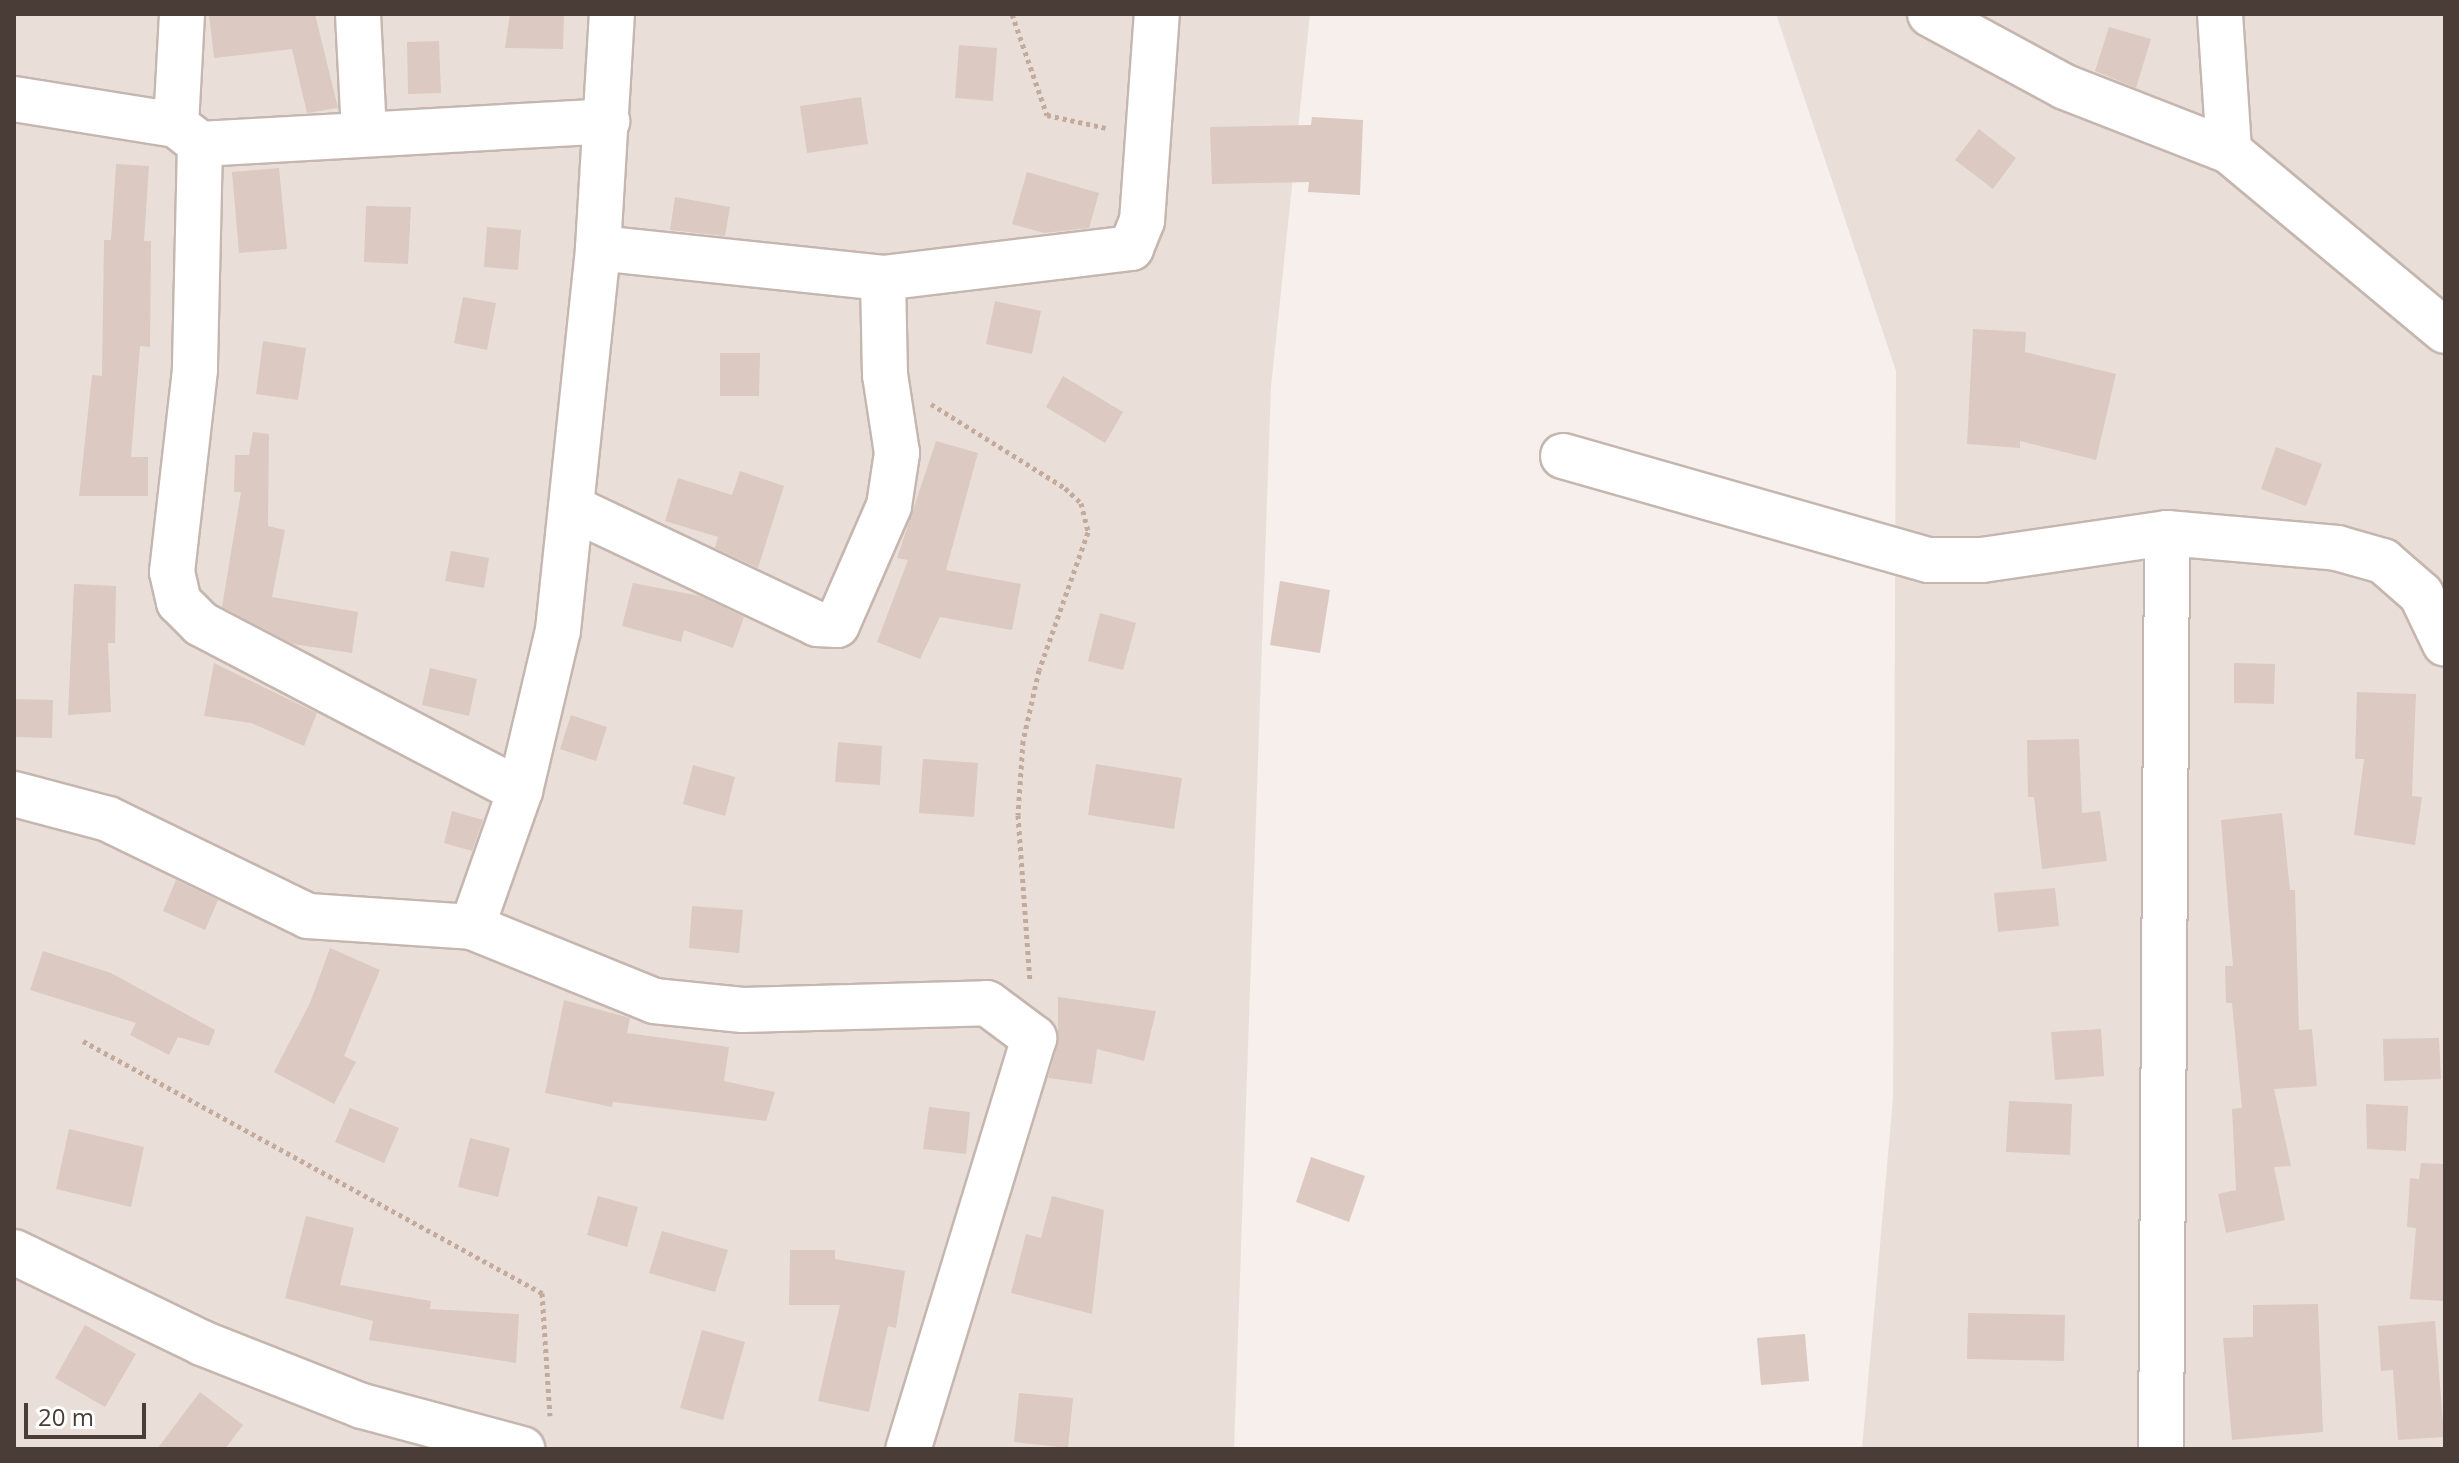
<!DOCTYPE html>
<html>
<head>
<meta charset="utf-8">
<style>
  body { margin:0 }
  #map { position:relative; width:2459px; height:1463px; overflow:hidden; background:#f6efeb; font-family:"Open Sans",sans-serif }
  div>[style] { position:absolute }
  .residential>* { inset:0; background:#eadfd8 }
  .building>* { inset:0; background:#dbc9c2 }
  .path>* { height:5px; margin-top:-2.5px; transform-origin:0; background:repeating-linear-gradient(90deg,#c4aa9d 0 4px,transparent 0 8px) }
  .roads { filter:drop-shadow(2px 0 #c5b6af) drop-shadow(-2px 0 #c5b6af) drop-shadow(0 2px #c5b6af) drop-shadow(0 -2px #c5b6af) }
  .street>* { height:44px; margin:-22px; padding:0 22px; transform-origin:22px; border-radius:22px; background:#fff }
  span { translate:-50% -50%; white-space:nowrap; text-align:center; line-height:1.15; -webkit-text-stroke:8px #fff; paint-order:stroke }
  .frame { position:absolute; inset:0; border:16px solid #4a3d38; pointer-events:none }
  .scale { position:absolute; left:24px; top:1403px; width:122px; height:36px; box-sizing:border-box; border:4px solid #4a3d38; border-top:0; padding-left:10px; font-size:24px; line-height:28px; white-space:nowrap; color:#4a3d38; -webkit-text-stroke:6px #fff; paint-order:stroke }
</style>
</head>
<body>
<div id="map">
  <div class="residential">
    <i style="clip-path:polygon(14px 14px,1310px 14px,1271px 387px,1234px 1449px,14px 1449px)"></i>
    <i style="clip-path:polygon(1776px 14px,2445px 14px,2445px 1449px,1862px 1449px,1893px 1098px,1896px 371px)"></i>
  </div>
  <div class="building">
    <i style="clip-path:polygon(209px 14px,315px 14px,338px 108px,307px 113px,292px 49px,214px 58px)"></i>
    <i style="clip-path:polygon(510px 14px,564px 14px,563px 49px,505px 48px)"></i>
    <i style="clip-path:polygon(2109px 27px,2151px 39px,2136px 88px,2095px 71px)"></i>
    <i style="clip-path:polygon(439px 41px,441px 93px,408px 94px,407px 42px)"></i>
    <i style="clip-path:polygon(959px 45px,997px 48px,993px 101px,955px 98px)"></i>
    <i style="clip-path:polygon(861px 97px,868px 144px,807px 153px,800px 106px)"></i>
    <i style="clip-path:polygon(1312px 117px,1363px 120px,1360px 195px,1308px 192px,1309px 182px,1212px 184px,1210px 127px,1311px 125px)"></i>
    <i style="clip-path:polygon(1979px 129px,2016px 158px,1993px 189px,1955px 160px)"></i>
    <i style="clip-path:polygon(116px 164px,149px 166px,144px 241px,151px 241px,150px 347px,140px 346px,131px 457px,148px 457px,148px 496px,79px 496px,92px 375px,102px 376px,104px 240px,111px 240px)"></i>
    <i style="clip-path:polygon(279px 168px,287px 249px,239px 253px,232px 172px)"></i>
    <i style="clip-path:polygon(1027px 172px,1099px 193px,1089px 228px,1044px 233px,1012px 224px)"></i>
    <i style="clip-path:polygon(675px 197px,730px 207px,725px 236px,670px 230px)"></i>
    <i style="clip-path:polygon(366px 206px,411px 207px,408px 264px,364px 262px)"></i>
    <i style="clip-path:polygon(487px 227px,521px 230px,518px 270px,484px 267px)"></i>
    <i style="clip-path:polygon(463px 297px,496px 303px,487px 350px,454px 343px)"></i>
    <i style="clip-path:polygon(995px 301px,1041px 311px,1032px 354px,986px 344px)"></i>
    <i style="clip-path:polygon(1973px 329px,2026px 332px,2025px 352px,2116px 374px,2096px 460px,2020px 441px,2020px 448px,1967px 444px)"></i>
    <i style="clip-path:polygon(263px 341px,306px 348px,298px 400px,256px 394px)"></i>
    <i style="clip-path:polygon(720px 353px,760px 353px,759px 396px,720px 396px)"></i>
    <i style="clip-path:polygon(1063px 376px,1123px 412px,1105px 443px,1046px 407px)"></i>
    <i style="clip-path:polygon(253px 432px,269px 434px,268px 526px,285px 530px,272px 597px,358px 612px,352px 653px,293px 644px,222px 607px,241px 492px,234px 492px,235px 455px,249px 455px)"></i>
    <i style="clip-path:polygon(936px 441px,978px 453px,946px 570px,1021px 584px,1012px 630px,940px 617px,920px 659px,877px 642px,908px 560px,897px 558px)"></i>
    <i style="clip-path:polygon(2276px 447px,2322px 464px,2306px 506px,2261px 489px)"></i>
    <i style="clip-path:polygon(740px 471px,784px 486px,758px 568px,715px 548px,718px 537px,665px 521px,678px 478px,732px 495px)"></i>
    <i style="clip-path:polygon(451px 551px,489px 558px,484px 588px,445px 581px)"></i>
    <i style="clip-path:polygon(1280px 581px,1330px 590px,1320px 653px,1270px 645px)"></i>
    <i style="clip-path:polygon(633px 583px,700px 596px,744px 617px,733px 648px,684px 630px,681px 642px,622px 626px)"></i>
    <i style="clip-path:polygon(74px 584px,116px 586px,115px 643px,108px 643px,111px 712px,68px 715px)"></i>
    <i style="clip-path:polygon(1100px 613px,1136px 623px,1123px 670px,1088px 661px)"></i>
    <i style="clip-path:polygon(214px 663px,317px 713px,304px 746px,251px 723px,204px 716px)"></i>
    <i style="clip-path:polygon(2234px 663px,2275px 664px,2274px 704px,2234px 703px)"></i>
    <i style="clip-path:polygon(430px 668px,477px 679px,469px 716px,422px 705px)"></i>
    <i style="clip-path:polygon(2357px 692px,2416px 694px,2412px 796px,2422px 797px,2415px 845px,2354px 835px,2364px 759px,2355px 759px)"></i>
    <i style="clip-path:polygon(14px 699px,53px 700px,52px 738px,14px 737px)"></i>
    <i style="clip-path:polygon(571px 715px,607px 727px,596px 761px,560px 749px)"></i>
    <i style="clip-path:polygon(2079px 739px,2082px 813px,2100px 811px,2107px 861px,2042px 869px,2034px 797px,2028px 797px,2027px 740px)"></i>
    <i style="clip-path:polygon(838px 742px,882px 746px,880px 785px,835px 782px)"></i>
    <i style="clip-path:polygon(923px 759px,978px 763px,974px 817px,919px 813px)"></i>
    <i style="clip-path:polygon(1096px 764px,1182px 778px,1174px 829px,1088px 815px)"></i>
    <i style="clip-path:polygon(693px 765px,735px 777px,725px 816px,683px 804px)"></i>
    <i style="clip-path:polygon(452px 811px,483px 820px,472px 851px,444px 843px)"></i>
    <i style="clip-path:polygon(2282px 813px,2290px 890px,2295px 890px,2299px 1030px,2312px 1029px,2317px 1086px,2274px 1089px,2291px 1166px,2274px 1167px,2285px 1220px,2226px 1233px,2218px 1194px,2236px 1190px,2232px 1109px,2242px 1108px,2232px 1003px,2226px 1003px,2225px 966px,2233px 966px,2221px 820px)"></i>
    <i style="clip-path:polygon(176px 880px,218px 900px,205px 930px,163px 911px)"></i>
    <i style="clip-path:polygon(2055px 888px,2059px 926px,1998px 932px,1994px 893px)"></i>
    <i style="clip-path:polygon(692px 906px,743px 910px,739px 953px,689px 948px)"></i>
    <i style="clip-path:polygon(330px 948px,380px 970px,344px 1056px,356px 1062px,334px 1104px,274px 1072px,310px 1003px)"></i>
    <i style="clip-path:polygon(43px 951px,111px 973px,215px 1030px,209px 1046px,178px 1037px,169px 1055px,130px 1035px,136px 1023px,30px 990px)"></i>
    <i style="clip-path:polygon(1058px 997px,1156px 1011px,1144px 1061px,1097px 1049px,1092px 1084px,1048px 1078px,1058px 1044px)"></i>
    <i style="clip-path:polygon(564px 1000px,630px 1018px,627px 1033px,729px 1047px,724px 1081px,775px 1092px,766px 1121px,613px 1102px,612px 1107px,545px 1093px)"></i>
    <i style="clip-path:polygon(2101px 1029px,2104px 1076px,2055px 1080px,2051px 1032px)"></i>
    <i style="clip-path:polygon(2439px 1038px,2441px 1079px,2384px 1081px,2383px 1039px)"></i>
    <i style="clip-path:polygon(2009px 1101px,2072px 1104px,2070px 1155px,2006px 1152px)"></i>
    <i style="clip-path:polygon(2366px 1104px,2408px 1106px,2406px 1151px,2367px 1149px)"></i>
    <i style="clip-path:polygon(929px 1107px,970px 1112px,966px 1154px,923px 1149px)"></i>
    <i style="clip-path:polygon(350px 1108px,399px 1128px,384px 1163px,335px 1142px)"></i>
    <i style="clip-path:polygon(69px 1129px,144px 1147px,131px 1207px,56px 1189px)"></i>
    <i style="clip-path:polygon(470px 1138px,510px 1148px,498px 1197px,458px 1187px)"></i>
    <i style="clip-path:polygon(1311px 1157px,1365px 1176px,1349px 1222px,1296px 1202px)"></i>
    <i style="clip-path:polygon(2421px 1163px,2445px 1164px,2445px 1301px,2410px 1299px,2416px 1228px,2407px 1227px,2410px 1178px,2419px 1179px)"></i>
    <i style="clip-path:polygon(598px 1196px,638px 1207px,627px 1247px,587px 1235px)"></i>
    <i style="clip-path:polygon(1052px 1196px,1104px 1210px,1092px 1314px,1011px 1293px,1026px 1234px,1041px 1238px)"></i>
    <i style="clip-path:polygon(306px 1216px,354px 1228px,340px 1285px,431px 1301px,430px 1309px,519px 1314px,516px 1363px,369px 1340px,373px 1321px,285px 1298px)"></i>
    <i style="clip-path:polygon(662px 1231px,728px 1250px,715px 1292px,649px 1273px)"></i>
    <i style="clip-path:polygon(790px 1250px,835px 1250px,835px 1259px,905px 1271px,896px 1328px,888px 1326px,869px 1412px,818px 1401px,840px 1305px,789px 1305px)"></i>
    <i style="clip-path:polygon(2318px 1304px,2323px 1432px,2232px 1440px,2223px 1338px,2253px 1337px,2253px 1305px)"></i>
    <i style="clip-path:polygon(1968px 1313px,2065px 1315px,2064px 1361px,1967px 1359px)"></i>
    <i style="clip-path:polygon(2435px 1321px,2444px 1437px,2398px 1440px,2393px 1370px,2381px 1371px,2378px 1326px)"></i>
    <i style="clip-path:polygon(85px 1325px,136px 1354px,105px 1407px,55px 1378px)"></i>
    <i style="clip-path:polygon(702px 1330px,745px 1342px,723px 1420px,680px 1408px)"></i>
    <i style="clip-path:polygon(1805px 1334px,1809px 1381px,1761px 1385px,1757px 1338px)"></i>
    <i style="clip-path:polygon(200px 1392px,243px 1425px,225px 1449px,157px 1449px)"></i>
    <i style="clip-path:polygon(1019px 1393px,1073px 1398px,1068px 1448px,1014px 1442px)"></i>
  </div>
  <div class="path">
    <i style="left:1012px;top:14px;width:107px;rotate:70.9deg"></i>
    <i style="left:1047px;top:115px;width:60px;rotate:12.4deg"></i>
    <i style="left:931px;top:404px;width:158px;rotate:32.1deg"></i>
    <i style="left:1065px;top:488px;width:22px;rotate:43deg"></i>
    <i style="left:1081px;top:503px;width:30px;rotate:76deg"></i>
    <i style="left:1088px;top:532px;width:146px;rotate:109.5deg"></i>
    <i style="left:1039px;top:670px;width:73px;rotate:102.7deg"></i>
    <i style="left:1023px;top:741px;width:74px;rotate:93.9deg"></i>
    <i style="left:1018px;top:815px;width:167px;rotate:85.9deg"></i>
    <i style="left:83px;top:1041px;width:524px;rotate:28.77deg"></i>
    <i style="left:542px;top:1293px;width:123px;rotate:86.3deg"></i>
  </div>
  <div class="roads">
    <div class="street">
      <i style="left:358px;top:14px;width:118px;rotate:87.1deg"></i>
      <i style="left:1930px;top:14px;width:153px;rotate:28.4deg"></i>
      <i style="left:2065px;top:87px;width:176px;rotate:21.3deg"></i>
      <i style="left:2229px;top:151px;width:281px;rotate:39.8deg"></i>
      <i style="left:2220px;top:14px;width:137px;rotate:86.2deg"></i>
      <i style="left:14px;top:99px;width:164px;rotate:9.1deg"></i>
      <i style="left:176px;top:125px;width:31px;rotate:38deg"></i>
      <i style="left:200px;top:144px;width:408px;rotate:-3.2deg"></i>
      <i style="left:176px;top:125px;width:111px;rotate:-86.9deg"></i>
      <i style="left:200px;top:144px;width:226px;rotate:91.3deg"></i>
      <i style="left:195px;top:370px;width:203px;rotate:96.5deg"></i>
      <i style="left:172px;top:572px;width:31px;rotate:77deg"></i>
      <i style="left:179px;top:602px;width:31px;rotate:45deg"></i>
      <i style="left:201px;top:624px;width:360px;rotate:27.6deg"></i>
      <i style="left:598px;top:248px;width:287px;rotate:6deg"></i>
      <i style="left:883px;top:278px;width:250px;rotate:-6.9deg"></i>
      <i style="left:1131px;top:248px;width:29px;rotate:-68deg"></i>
      <i style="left:1142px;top:221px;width:208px;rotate:-85.9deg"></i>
      <i style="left:1563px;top:456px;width:380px;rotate:15.9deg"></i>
      <i style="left:1929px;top:560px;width:53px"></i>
      <i style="left:1982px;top:560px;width:187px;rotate:-8.3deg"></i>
      <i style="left:2167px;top:533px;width:171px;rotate:5deg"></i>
      <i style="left:2337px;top:548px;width:48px;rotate:15.8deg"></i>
      <i style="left:2383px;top:561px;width:50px;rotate:41deg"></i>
      <i style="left:2421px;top:594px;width:55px;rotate:64.4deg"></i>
      <i style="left:574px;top:509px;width:269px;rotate:25.3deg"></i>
      <i style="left:817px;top:624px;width:20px;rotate:3deg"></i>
      <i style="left:837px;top:625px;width:130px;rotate:-66.4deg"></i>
      <i style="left:889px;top:506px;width:54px;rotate:-81.4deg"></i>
      <i style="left:897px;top:453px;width:79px;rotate:-98.7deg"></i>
      <i style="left:885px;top:375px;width:97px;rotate:-91.2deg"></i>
      <i style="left:14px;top:794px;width:97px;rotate:14.9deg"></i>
      <i style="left:108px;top:819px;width:222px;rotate:25.9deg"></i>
      <i style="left:308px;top:916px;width:164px;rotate:3.8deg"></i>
      <i style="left:472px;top:927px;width:196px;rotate:22.1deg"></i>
      <i style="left:654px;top:1001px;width:89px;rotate:5.8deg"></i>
      <i style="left:743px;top:1010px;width:244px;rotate:-1.6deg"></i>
      <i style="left:987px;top:1003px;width:59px;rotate:36.7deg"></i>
      <i style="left:1034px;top:1038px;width:430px;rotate:107deg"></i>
      <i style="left:472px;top:927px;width:144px;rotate:-70.6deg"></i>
      <i style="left:520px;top:791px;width:165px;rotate:-76.7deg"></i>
      <i style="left:558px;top:630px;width:384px;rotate:-84deg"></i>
      <i style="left:598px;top:248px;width:234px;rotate:-86.6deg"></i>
      <i style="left:14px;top:1252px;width:209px;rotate:25.8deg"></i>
      <i style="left:202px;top:1343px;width:172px;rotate:21.5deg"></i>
      <i style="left:362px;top:1406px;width:166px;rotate:15deg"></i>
      <i style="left:2161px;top:1449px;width:916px;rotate:-89.62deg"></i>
    </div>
  </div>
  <div class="frame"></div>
  <div class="scale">20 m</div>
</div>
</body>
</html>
